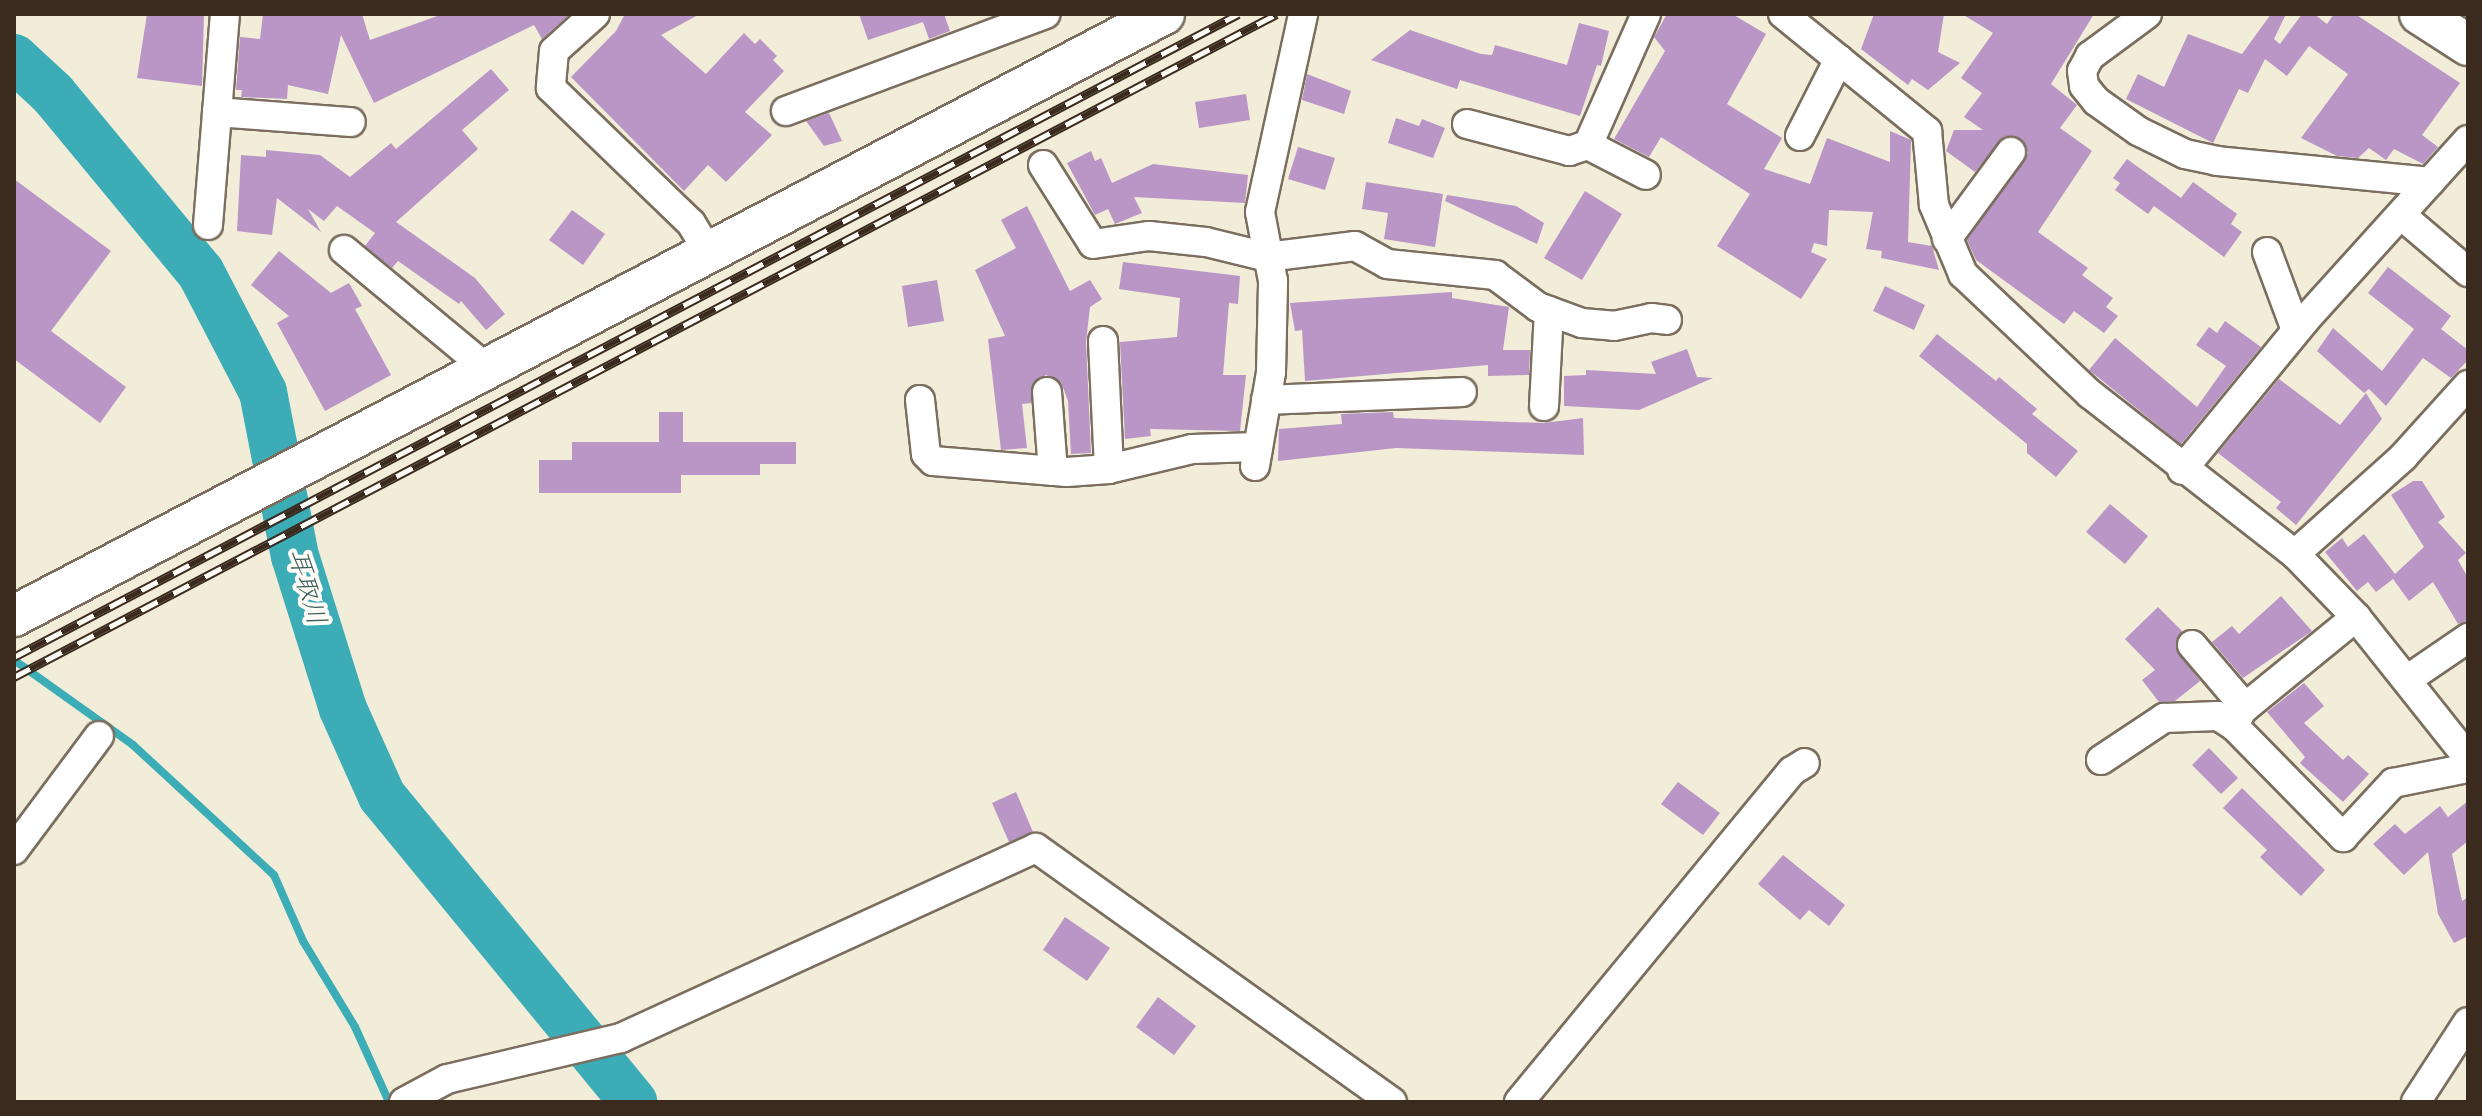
<!DOCTYPE html>
<html>
<head>
<meta charset="utf-8">
<style>
  body { margin:0 }
  #map { position:relative; width:2482px; height:1116px; overflow:hidden; background:#f1edd8; font-family:"Balsamiq Sans","Klee One",sans-serif }
  div>[style] { position:absolute }
  .stream>* { height:8px; margin:-4px; padding:0 4px; transform-origin:4px; border-radius:4px; background:#3cacb7 }
  .river>* { height:48px; margin:-24px; padding:0 24px; transform-origin:24px; border-radius:24px; background:#3cacb7 }
  .building>* { inset:0; background:#b996c6 }
  .roads { filter:drop-shadow(2px 0 #7b6e5f) drop-shadow(-2px 0 #7b6e5f) drop-shadow(0 2px #7b6e5f) drop-shadow(0 -2px #7b6e5f) }
  .street>* { height:28px; margin:-14px; padding:0 14px; transform-origin:14px; border-radius:14px; background:#fff }
  .secondary>* { height:40px; margin:-20px; padding:0 20px; transform-origin:20px; border-radius:20px; background:#fff }
  .rail>* { height:9px; margin-top:-4.5px; transform-origin:0; background:repeating-linear-gradient(90deg,#fdfcf7 0 18px,#3b2a1e 0 36px); box-sizing:border-box; border-block:2px solid #3b2a1e }
  span { translate:-50% -50%; white-space:nowrap; text-align:center; line-height:1.15; -webkit-text-stroke:8px #fdfcf7; paint-order:stroke }
  .water-label { font-size:26px; color:#3b5e5b; font-style:italic }
  .frame { position:absolute; inset:0; border:16px solid #3b2a1e; pointer-events:none }
</style>
</head>
<body>
<div id="map">
  <div class="stream">
    <i style="left:14px;top:660px;width:146px;rotate:35.5deg"></i>
    <i style="left:133px;top:745px;width:192px;rotate:42.7deg"></i>
    <i style="left:274px;top:875px;width:72px;rotate:66.3deg"></i>
    <i style="left:303px;top:941px;width:100px;rotate:58.8deg"></i>
    <i style="left:355px;top:1027px;width:82px;rotate:65.6deg"></i>
  </div>
  <div class="river">
    <i style="left:14px;top:58px;width:53px;rotate:42.7deg"></i>
    <i style="left:53px;top:94px;width:232px;rotate:50.4deg"></i>
    <i style="left:201px;top:273px;width:134px;rotate:62.5deg"></i>
    <i style="left:263px;top:392px;width:167px;rotate:79deg"></i>
    <i style="left:295px;top:556px;width:160px;rotate:72.6deg"></i>
    <i style="left:343px;top:709px;width:95px;rotate:65.9deg"></i>
    <i style="left:382px;top:796px;width:396px;rotate:50.6deg"></i>
  </div>
  <div class="building">
    <i style="clip-path:polygon(147px 14px,204px 14px,202px 86px,137px 78px)"></i>
    <i style="clip-path:polygon(263px 14px,362px 14px,370px 40px,443px 14px,570px 14px,542px 39px,534px 25px,374px 103px,341px 35px,328px 94px,288px 85px,287px 99px,241px 97px,242px 90px,236px 90px,240px 37px,260px 39px)"></i>
    <i style="clip-path:polygon(625px 14px,700px 14px,661px 35px,706px 74px,744px 33px,755px 44px,760px 39px,777px 56px,773px 60px,784px 71px,745px 112px,772px 135px,726px 182px,708px 165px,684px 191px,571px 77px,616px 31px)"></i>
    <i style="clip-path:polygon(859px 14px,944px 14px,950px 31px,929px 39px,923px 22px,868px 40px)"></i>
    <i style="clip-path:polygon(1667px 14px,1732px 14px,1766px 34px,1727px 104px,1782px 138px,1764px 169px,1810px 184px,1827px 138px,1890px 162px,1890px 131px,1911px 140px,1908px 242px,1932px 246px,1939px 270px,1881px 258px,1882px 251px,1866px 249px,1873px 212px,1829px 210px,1827px 246px,1814px 243px,1811px 252px,1827px 259px,1801px 299px,1717px 246px,1750px 194px,1661px 137px,1649px 157px,1614px 139px,1665px 51px,1654px 37px)"></i>
    <i style="clip-path:polygon(1874px 14px,1944px 14px,1938px 52px,1960px 63px,1928px 90px,1912px 79px,1908px 85px,1861px 49px)"></i>
    <i style="clip-path:polygon(1962px 14px,2094px 14px,2051px 84px,2077px 105px,2060px 128px,2092px 151px,2038px 232px,2088px 268px,2082px 275px,2113px 298px,2106px 307px,2118px 316px,2104px 333px,2074px 311px,2064px 324px,1976px 260px,1967px 240px,2028px 153px,2022px 139px,2005px 136px,1975px 172px,1946px 151px,1954px 130px,1983px 130px,1964px 117px,1982px 93px,1961px 78px,1993px 33px)"></i>
    <i style="clip-path:polygon(2271px 14px,2286px 14px,2274px 39px,2280px 44px,2302px 14px,2314px 14px,2327px 24px,2334px 14px,2355px 14px,2460px 83px,2422px 135px,2438px 147px,2423px 164px,2394px 149px,2386px 160px,2369px 148px,2358px 158px,2337px 156px,2301px 138px,2348px 74px,2309px 46px,2287px 76px,2265px 59px,2248px 93px,2239px 89px,2213px 143px,2126px 99px,2138px 74px,2164px 87px,2188px 34px,2242px 54px)"></i>
    <i style="clip-path:polygon(1579px 23px,1609px 31px,1601px 66px,1597px 65px,1580px 116px,1460px 80px,1457px 89px,1371px 60px,1410px 30px,1481px 54px,1492px 55px,1495px 45px,1567px 65px)"></i>
    <i style="clip-path:polygon(491px 69px,509px 90px,462px 130px,478px 149px,396px 222px,475px 278px,505px 314px,486px 330px,461px 301px,459px 304px,398px 261px,392px 268px,365px 246px,375px 233px,337px 206px,324px 221px,308px 209px,321px 232px,277px 198px,272px 235px,237px 231px,241px 155px,266px 157px,266px 150px,320px 155px,350px 177px,391px 143px,396px 149px)"></i>
    <i style="clip-path:polygon(1307px 74px,1351px 91px,1344px 114px,1302px 100px)"></i>
    <i style="clip-path:polygon(1246px 94px,1250px 120px,1199px 128px,1195px 102px)"></i>
    <i style="clip-path:polygon(829px 113px,842px 141px,824px 146px,806px 121px)"></i>
    <i style="clip-path:polygon(1396px 118px,1419px 126px,1422px 119px,1445px 128px,1433px 158px,1388px 143px)"></i>
    <i style="clip-path:polygon(1298px 147px,1335px 158px,1325px 190px,1288px 179px)"></i>
    <i style="clip-path:polygon(1091px 151px,1095px 161px,1101px 158px,1112px 183px,1153px 164px,1248px 175px,1245px 203px,1134px 197px,1142px 213px,1115px 224px,1108px 209px,1095px 215px,1067px 163px)"></i>
    <i style="clip-path:polygon(2127px 159px,2181px 198px,2193px 182px,2237px 214px,2231px 224px,2242px 232px,2224px 257px,2154px 206px,2148px 214px,2115px 190px,2120px 183px,2113px 178px)"></i>
    <i style="clip-path:polygon(14px 179px,111px 251px,51px 331px,126px 387px,100px 423px,14px 359px)"></i>
    <i style="clip-path:polygon(1366px 182px,1443px 194px,1435px 247px,1384px 239px,1388px 213px,1362px 209px)"></i>
    <i style="clip-path:polygon(1585px 191px,1622px 214px,1582px 280px,1544px 258px)"></i>
    <i style="clip-path:polygon(1447px 195px,1516px 206px,1544px 223px,1537px 244px,1445px 201px)"></i>
    <i style="clip-path:polygon(1027px 206px,1070px 291px,1090px 280px,1102px 299px,1090px 307px,1086px 342px,1091px 453px,1071px 454px,1068px 401px,1061px 382px,1046px 375px,1032px 384px,1031px 403px,1022px 404px,1027px 448px,1001px 450px,988px 339px,1005px 336px,975px 270px,1016px 248px,1001px 220px)"></i>
    <i style="clip-path:polygon(572px 210px,605px 234px,583px 265px,549px 240px)"></i>
    <i style="clip-path:polygon(279px 251px,331px 293px,349px 283px,362px 306px,355px 309px,391px 375px,325px 411px,277px 323px,289px 316px,251px 285px)"></i>
    <i style="clip-path:polygon(1123px 262px,1240px 276px,1238px 304px,1229px 303px,1223px 375px,1246px 375px,1240px 431px,1150px 429px,1151px 436px,1125px 439px,1120px 342px,1177px 337px,1180px 298px,1119px 289px)"></i>
    <i style="clip-path:polygon(2388px 267px,2451px 316px,2441px 329px,2468px 350px,2468px 360px,2451px 378px,2423px 358px,2386px 406px,2369px 389px,2364px 393px,2317px 351px,2333px 328px,2382px 371px,2414px 329px,2368px 293px)"></i>
    <i style="clip-path:polygon(937px 280px,944px 321px,908px 327px,902px 286px)"></i>
    <i style="clip-path:polygon(1885px 286px,1925px 305px,1914px 330px,1873px 311px)"></i>
    <i style="clip-path:polygon(1452px 292px,1452px 298px,1509px 307px,1503px 350px,1530px 350px,1529px 375px,1488px 376px,1488px 365px,1305px 381px,1302px 330px,1295px 331px,1290px 303px)"></i>
    <i style="clip-path:polygon(2225px 321px,2261px 347px,2181px 444px,2089px 370px,2115px 338px,2197px 407px,2226px 366px,2196px 345px,2209px 327px,2217px 333px)"></i>
    <i style="clip-path:polygon(1937px 334px,1996px 381px,1999px 377px,2037px 409px,2032px 414px,2078px 451px,2056px 477px,2027px 453px,2027px 444px,1919px 356px)"></i>
    <i style="clip-path:polygon(1687px 349px,1697px 377px,1713px 378px,1639px 410px,1564px 406px,1564px 376px,1586px 375px,1586px 370px,1656px 374px,1651px 362px)"></i>
    <i style="clip-path:polygon(2279px 379px,2340px 425px,2366px 393px,2382px 419px,2296px 525px,2276px 508px,2281px 502px,2218px 453px)"></i>
    <i style="clip-path:polygon(659px 412px,683px 412px,683px 442px,796px 442px,796px 464px,760px 464px,760px 475px,681px 475px,681px 493px,539px 493px,539px 460px,572px 460px,572px 442px,659px 442px)"></i>
    <i style="clip-path:polygon(1393px 412px,1394px 418px,1544px 423px,1583px 418px,1584px 455px,1396px 448px,1278px 461px,1279px 429px,1342px 424px,1341px 414px)"></i>
    <i style="clip-path:polygon(2413px 481px,2422px 481px,2445px 517px,2438px 522px,2466px 553px,2458px 560px,2468px 578px,2468px 621px,2458px 624px,2433px 582px,2409px 601px,2393px 579px,2376px 592px,2368px 582px,2357px 591px,2325px 552px,2342px 538px,2348px 547px,2364px 534px,2395px 574px,2424px 547px,2391px 495px)"></i>
    <i style="clip-path:polygon(2110px 504px,2148px 536px,2125px 564px,2086px 532px)"></i>
    <i style="clip-path:polygon(2281px 596px,2312px 631px,2243px 678px,2212px 642px,2232px 626px,2239px 634px)"></i>
    <i style="clip-path:polygon(2158px 607px,2182px 631px,2176px 649px,2200px 681px,2175px 701px,2159px 702px,2142px 680px,2155px 670px,2125px 639px)"></i>
    <i style="clip-path:polygon(2304px 683px,2324px 706px,2304px 723px,2343px 760px,2348px 755px,2369px 774px,2343px 802px,2300px 763px,2305px 757px,2267px 712px)"></i>
    <i style="clip-path:polygon(2209px 748px,2238px 778px,2221px 794px,2192px 765px)"></i>
    <i style="clip-path:polygon(1678px 782px,1720px 813px,1703px 835px,1661px 804px)"></i>
    <i style="clip-path:polygon(2242px 788px,2325px 870px,2301px 896px,2260px 857px,2267px 850px,2223px 808px)"></i>
    <i style="clip-path:polygon(1016px 792px,1033px 832px,1009px 842px,992px 803px)"></i>
    <i style="clip-path:polygon(2468px 801px,2468px 841px,2452px 854px,2462px 901px,2468px 897px,2468px 936px,2454px 943px,2438px 914px,2428px 852px,2404px 875px,2373px 844px,2395px 824px,2405px 834px,2440px 806px,2448px 817px)"></i>
    <i style="clip-path:polygon(1783px 855px,1845px 905px,1829px 926px,1809px 910px,1800px 920px,1758px 884px)"></i>
    <i style="clip-path:polygon(1065px 917px,1110px 948px,1087px 981px,1043px 950px)"></i>
    <i style="clip-path:polygon(1158px 997px,1196px 1026px,1174px 1055px,1136px 1027px)"></i>
  </div>
  <div class="roads">
    <div class="street">
      <i style="left:595px;top:14px;width:55px;rotate:137.9deg"></i>
      <i style="left:554px;top:51px;width:37px;rotate:95deg"></i>
      <i style="left:551px;top:88px;width:194px;rotate:44deg"></i>
      <i style="left:691px;top:223px;width:33px;rotate:59deg"></i>
      <i style="left:1783px;top:14px;width:186px;rotate:39.1deg"></i>
      <i style="left:1927px;top:131px;width:74px;rotate:84.6deg"></i>
      <i style="left:1934px;top:205px;width:75px;rotate:67.2deg"></i>
      <i style="left:1963px;top:274px;width:175px;rotate:43.4deg"></i>
      <i style="left:2090px;top:394px;width:260px;rotate:38deg"></i>
      <i style="left:2295px;top:554px;width:88px;rotate:45.9deg"></i>
      <i style="left:2356px;top:617px;width:180px;rotate:51.5deg"></i>
      <i style="left:2147px;top:14px;width:71px;rotate:143.6deg"></i>
      <i style="left:2090px;top:56px;width:17px;rotate:118deg"></i>
      <i style="left:2082px;top:71px;width:15px;rotate:82deg"></i>
      <i style="left:2084px;top:86px;width:19px;rotate:51deg"></i>
      <i style="left:2096px;top:101px;width:52px;rotate:35.5deg"></i>
      <i style="left:2138px;top:131px;width:52px;rotate:26.1deg"></i>
      <i style="left:2185px;top:154px;width:33px;rotate:12deg"></i>
      <i style="left:2217px;top:161px;width:214px;rotate:5.6deg"></i>
      <i style="left:786px;top:111px;width:277px;rotate:-20.5deg"></i>
      <i style="left:217px;top:112px;width:134px;rotate:4.3deg"></i>
      <i style="left:1467px;top:124px;width:106px;rotate:14.8deg"></i>
      <i style="left:1569px;top:151px;width:20px;rotate:-18deg"></i>
      <i style="left:1588px;top:145px;width:143px;rotate:-66.1deg"></i>
      <i style="left:1800px;top:136px;width:86px;rotate:-63.1deg"></i>
      <i style="left:1588px;top:145px;width:65px;rotate:27.3deg"></i>
      <i style="left:1043px;top:165px;width:93px;rotate:57.7deg"></i>
      <i style="left:1093px;top:244px;width:57px;rotate:-8.1deg"></i>
      <i style="left:1149px;top:236px;width:57px;rotate:6deg"></i>
      <i style="left:1206px;top:242px;width:63px;rotate:13.8deg"></i>
      <i style="left:1267px;top:257px;width:89px;rotate:-7.1deg"></i>
      <i style="left:1355px;top:246px;width:37px;rotate:29deg"></i>
      <i style="left:1387px;top:264px;width:109px;rotate:5.8deg"></i>
      <i style="left:1495px;top:275px;width:54px;rotate:36.7deg"></i>
      <i style="left:1538px;top:307px;width:47px;rotate:20deg"></i>
      <i style="left:1582px;top:323px;width:32px;rotate:5deg"></i>
      <i style="left:1614px;top:326px;width:38px;rotate:-12deg"></i>
      <i style="left:1651px;top:318px;width:16px;rotate:7deg"></i>
      <i style="left:2401px;top:215px;width:88px;rotate:40.4deg"></i>
      <i style="left:208px;top:225px;width:212px;rotate:-85.4deg"></i>
      <i style="left:1947px;top:239px;width:108px;rotate:-53.7deg"></i>
      <i style="left:344px;top:250px;width:183px;rotate:39.7deg"></i>
      <i style="left:2267px;top:252px;width:83px;rotate:69.6deg"></i>
      <i style="left:1103px;top:341px;width:128px;rotate:87.3deg"></i>
      <i style="left:1047px;top:392px;width:79px;rotate:85.7deg"></i>
      <i style="left:920px;top:400px;width:54px;rotate:83.7deg"></i>
      <i style="left:926px;top:454px;width:10px;rotate:45deg"></i>
      <i style="left:933px;top:461px;width:134px;rotate:4.7deg"></i>
      <i style="left:1067px;top:472px;width:42px;rotate:-4.1deg"></i>
      <i style="left:1109px;top:469px;width:85px;rotate:-13.5deg"></i>
      <i style="left:1192px;top:449px;width:66px;rotate:-1.7deg"></i>
      <i style="left:1266px;top:400px;width:196px;rotate:-2.3deg"></i>
      <i style="left:1544px;top:406px;width:95px;rotate:-87deg"></i>
      <i style="left:1255px;top:466px;width:95px;rotate:-80.3deg"></i>
      <i style="left:1271px;top:372px;width:91px;rotate:-88.7deg"></i>
      <i style="left:1273px;top:281px;width:70px;rotate:-100.7deg"></i>
      <i style="left:1260px;top:212px;width:203px;rotate:-77.7deg"></i>
      <i style="left:2182px;top:470px;width:195px;rotate:-50.6deg"></i>
      <i style="left:2306px;top:319px;width:241px;rotate:-47.9deg"></i>
      <i style="left:2295px;top:554px;width:145px;rotate:-41.9deg"></i>
      <i style="left:2403px;top:457px;width:97px;rotate:-47.9deg"></i>
      <i style="left:2356px;top:617px;width:147px;rotate:140.8deg"></i>
      <i style="left:2242px;top:710px;width:18px;rotate:117deg"></i>
      <i style="left:2234px;top:726px;width:156px;rotate:45.5deg"></i>
      <i style="left:2343px;top:837px;width:74px;rotate:-47.2deg"></i>
      <i style="left:2393px;top:783px;width:76px;rotate:-11.3deg"></i>
      <i style="left:2192px;top:645px;width:82px;rotate:49.5deg"></i>
      <i style="left:2408px;top:679px;width:73px;rotate:-34.3deg"></i>
      <i style="left:2101px;top:760px;width:76px;rotate:-33.7deg"></i>
      <i style="left:2164px;top:718px;width:54px;rotate:-2.1deg"></i>
      <i style="left:2218px;top:716px;width:19px;rotate:32deg"></i>
      <i style="left:14px;top:850px;width:142px;rotate:-53.3deg"></i>
      <i style="left:404px;top:1102px;width:49px;rotate:-28.1deg"></i>
      <i style="left:447px;top:1079px;width:179px;rotate:-13.3deg"></i>
      <i style="left:621px;top:1038px;width:456px;rotate:-24.6deg"></i>
      <i style="left:1036px;top:848px;width:437px;rotate:35.5deg"></i>
      <i style="left:1519px;top:1102px;width:429px;rotate:-50.5deg"></i>
      <i style="left:1792px;top:771px;width:15px;rotate:-32deg"></i>
      <i style="left:2416px;top:1102px;width:95px;rotate:-57deg"></i>
    </div>
    <div class="secondary">
      <i style="left:2420px;top:14px;width:57px;rotate:32.9deg"></i>
      <i style="left:14px;top:616px;width:1298px;rotate:-27.63deg"></i>
    </div>
  </div>
  <div class="rail">
    <i style="left:14px;top:657px;width:1383px;rotate:-27.71deg"></i>
    <i style="left:14px;top:677px;width:1426px;rotate:-27.7deg"></i>
  </div>
  <div class="water-label">
    <span style="left:306px;top:587px;rotate:74deg">耳取川</span>
  </div>
  <div class="frame"></div>
</div>
</body>
</html>
